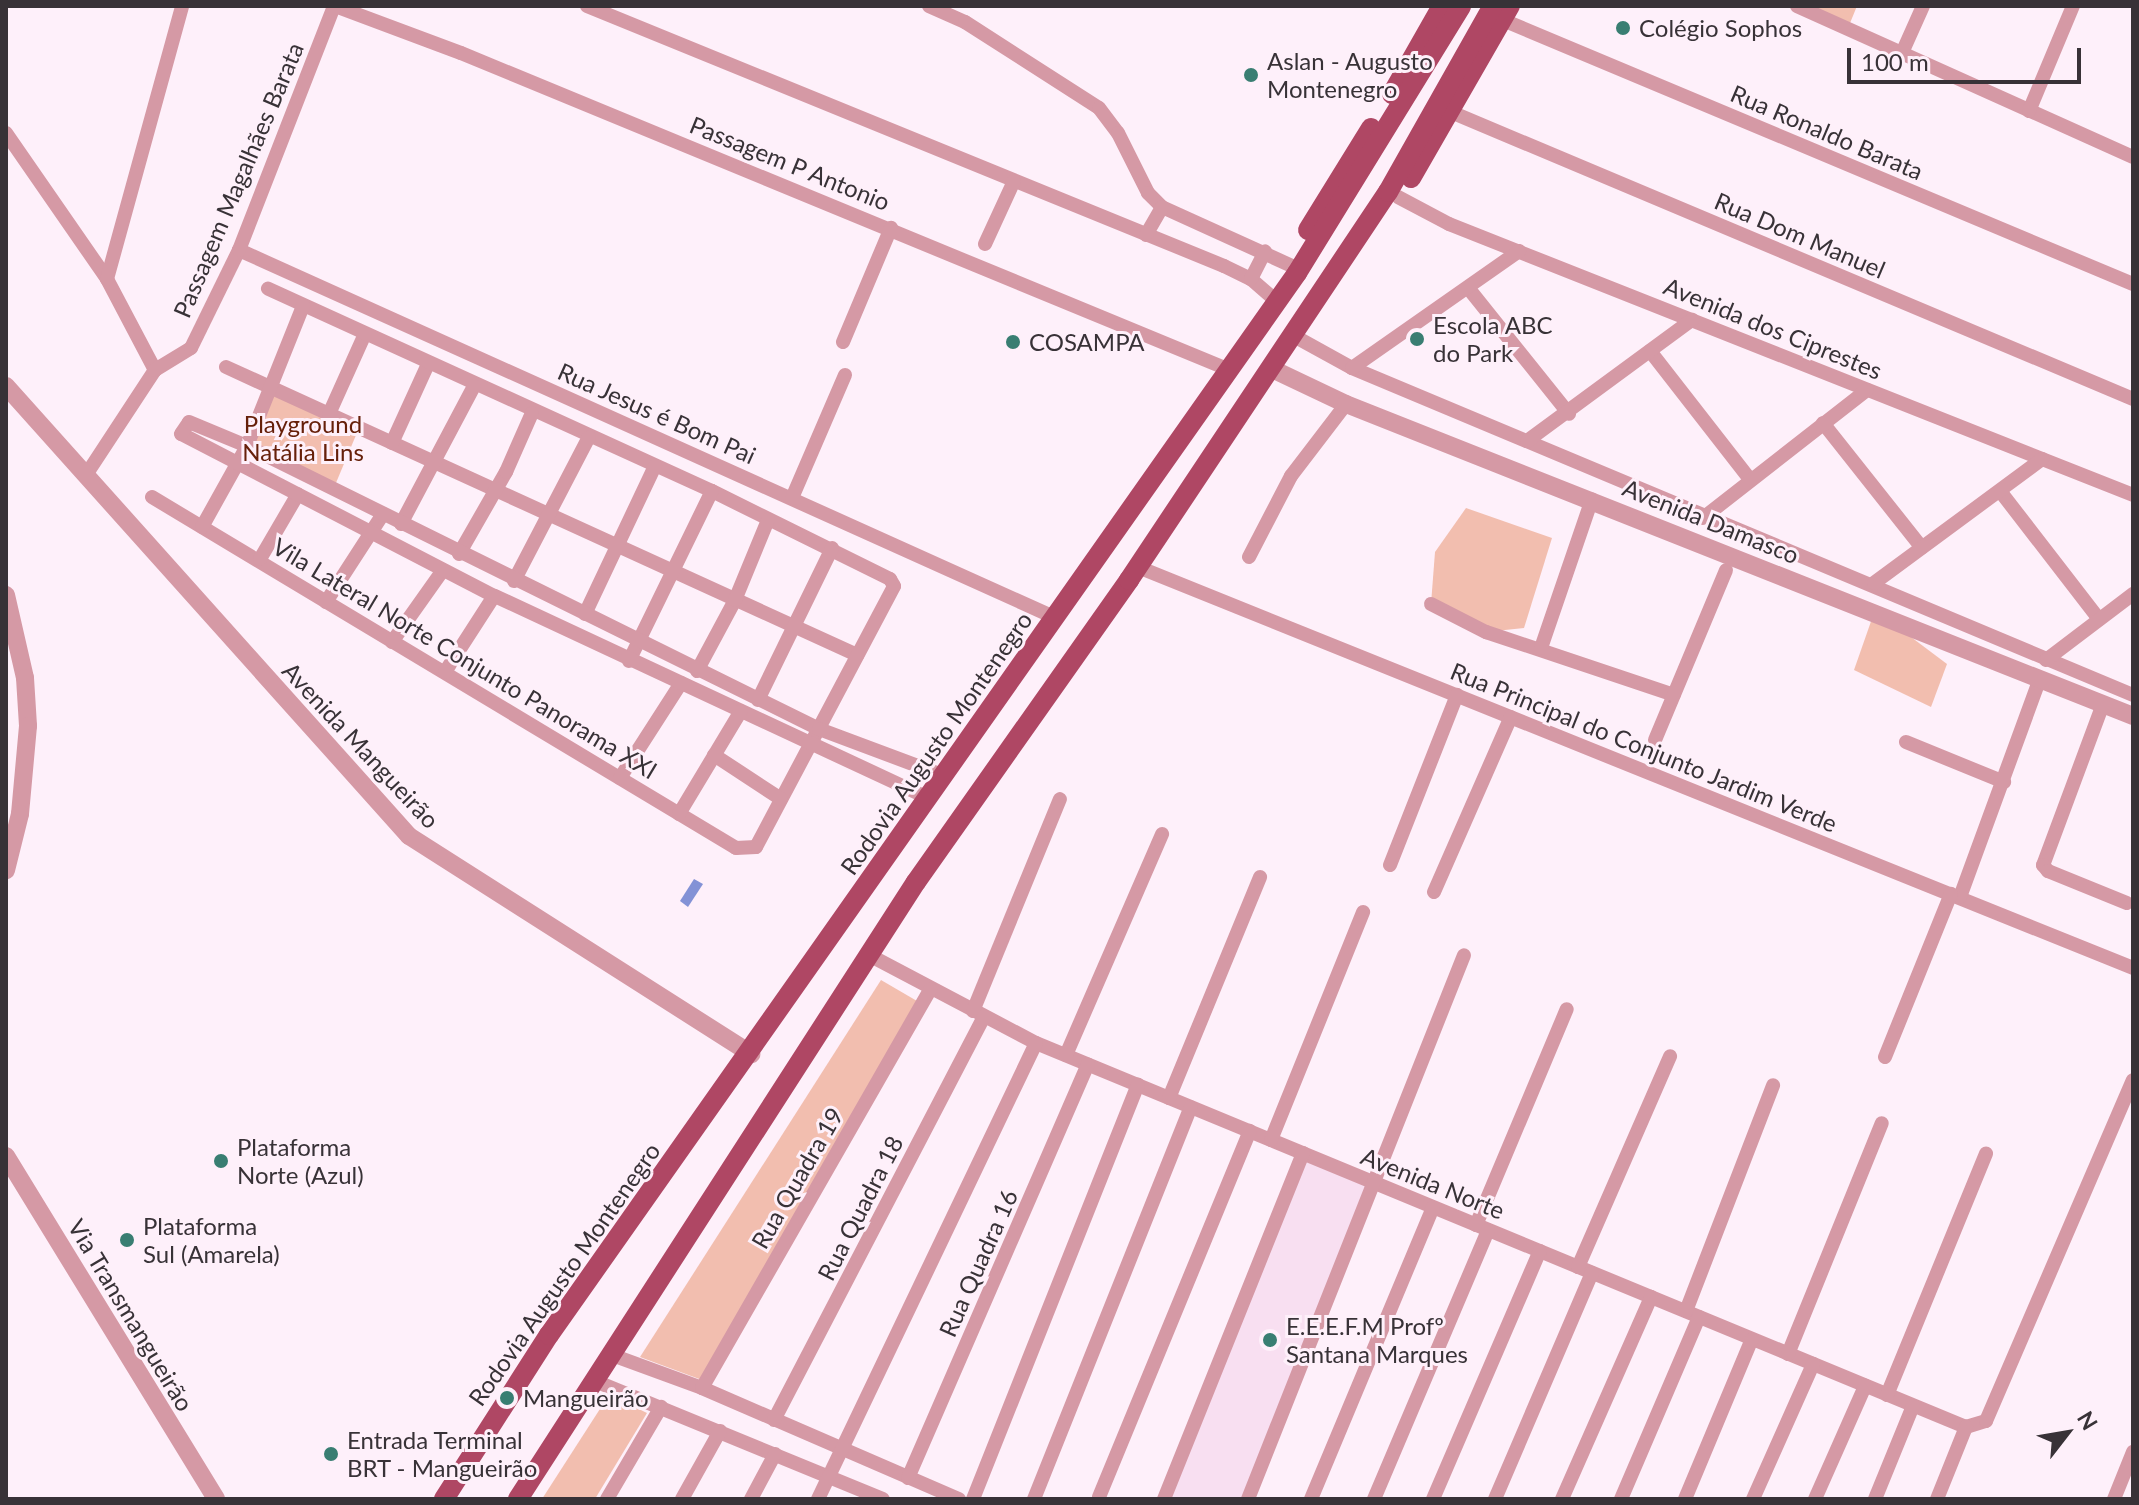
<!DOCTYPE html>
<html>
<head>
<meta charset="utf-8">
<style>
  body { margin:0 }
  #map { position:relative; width:2139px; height:1505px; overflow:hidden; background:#fef0fa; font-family:Lato,sans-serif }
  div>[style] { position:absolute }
  .built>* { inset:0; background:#f8dff1 }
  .green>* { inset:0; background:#f2beaf }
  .water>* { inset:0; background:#8392d6 }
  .minor>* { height:14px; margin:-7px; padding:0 7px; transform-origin:7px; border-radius:7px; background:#d599a5 }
  .tertiary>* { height:18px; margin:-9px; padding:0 9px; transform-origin:9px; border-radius:9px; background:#d599a5 }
  .primary>* { height:20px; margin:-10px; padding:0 10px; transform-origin:10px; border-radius:10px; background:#af4764 }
  .dots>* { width:22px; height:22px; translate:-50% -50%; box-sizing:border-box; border:4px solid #fef0fa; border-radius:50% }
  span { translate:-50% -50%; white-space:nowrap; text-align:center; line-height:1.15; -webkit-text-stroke:6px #fef0fa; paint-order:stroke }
  .poi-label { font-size:24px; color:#383237 }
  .left { translate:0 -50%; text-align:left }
  .street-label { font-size:24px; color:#383237 }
  .park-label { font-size:24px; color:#66200a }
  .frame { position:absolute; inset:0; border:8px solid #383237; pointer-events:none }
  .north { position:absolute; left:2027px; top:1393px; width:80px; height:80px; -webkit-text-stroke:6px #fef0fa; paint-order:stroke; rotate:59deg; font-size:22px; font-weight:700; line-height:32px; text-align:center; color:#383237 }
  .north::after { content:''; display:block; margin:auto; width:28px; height:36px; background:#383237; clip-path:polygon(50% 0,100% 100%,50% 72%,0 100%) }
  .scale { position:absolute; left:1847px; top:48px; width:234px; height:36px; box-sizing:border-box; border:4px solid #383237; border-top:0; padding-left:10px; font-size:24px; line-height:28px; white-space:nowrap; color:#383237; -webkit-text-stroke:6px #fef0fa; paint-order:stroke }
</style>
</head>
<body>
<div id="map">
  <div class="built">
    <i style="clip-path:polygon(1305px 1158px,1371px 1181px,1244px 1499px,1168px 1499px)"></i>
  </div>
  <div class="green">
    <i style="clip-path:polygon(1799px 6px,1857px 6px,1848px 28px)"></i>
    <i style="clip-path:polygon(270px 386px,359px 428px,333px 490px,247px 446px)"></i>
    <i style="clip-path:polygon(1466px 508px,1552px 538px,1524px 628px,1486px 632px,1431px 604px,1435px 552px)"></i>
    <i style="clip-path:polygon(1875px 610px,1947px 664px,1931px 707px,1854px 670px)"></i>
    <i style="clip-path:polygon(881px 980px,917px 1001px,702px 1380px,640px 1357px)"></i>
    <i style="clip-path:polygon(614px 1397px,647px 1413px,595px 1499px,542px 1499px,607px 1398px)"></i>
  </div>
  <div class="water">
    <i style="clip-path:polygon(694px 879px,703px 884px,688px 907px,680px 901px)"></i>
  </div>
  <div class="minor">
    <i style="left:335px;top:6px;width:134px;rotate:20.5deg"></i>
    <i style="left:461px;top:53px;width:826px;rotate:22.41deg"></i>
    <i style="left:587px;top:6px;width:688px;rotate:22.2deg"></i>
    <i style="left:1224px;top:266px;width:30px;rotate:26deg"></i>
    <i style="left:1251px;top:279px;width:33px;rotate:41deg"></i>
    <i style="left:929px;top:6px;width:39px;rotate:24deg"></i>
    <i style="left:965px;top:22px;width:159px;rotate:32.7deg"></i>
    <i style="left:1099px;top:108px;width:31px;rotate:53deg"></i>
    <i style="left:1118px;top:133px;width:67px;rotate:63.4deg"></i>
    <i style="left:1148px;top:193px;width:20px;rotate:45deg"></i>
    <i style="left:1162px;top:207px;width:143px;rotate:24.4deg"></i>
    <i style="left:1797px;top:6px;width:368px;rotate:24.2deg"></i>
    <i style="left:1503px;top:20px;width:683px;rotate:22.74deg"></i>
    <i style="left:1902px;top:53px;width:51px;rotate:-65.9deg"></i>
    <i style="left:2029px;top:111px;width:114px;rotate:-67.3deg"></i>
    <i style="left:1451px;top:112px;width:740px;rotate:22.82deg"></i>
    <i style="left:6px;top:133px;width:178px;rotate:55.3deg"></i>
    <i style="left:107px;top:279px;width:103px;rotate:62.2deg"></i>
    <i style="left:1398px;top:197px;width:58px;rotate:27.9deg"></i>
    <i style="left:1449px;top:224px;width:736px;rotate:21.61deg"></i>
    <i style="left:1146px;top:235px;width:32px;rotate:-60deg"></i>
    <i style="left:985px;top:244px;width:69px;rotate:-65.3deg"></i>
    <i style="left:239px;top:250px;width:896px;rotate:24.25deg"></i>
    <i style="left:107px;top:279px;width:283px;rotate:-74.6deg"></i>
    <i style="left:1251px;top:279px;width:31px;rotate:-63deg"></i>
    <i style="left:1469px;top:289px;width:160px;rotate:51.3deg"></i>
    <i style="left:1294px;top:336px;width:66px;rotate:28.9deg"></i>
    <i style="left:1352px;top:368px;width:847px;rotate:22.72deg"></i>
    <i style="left:843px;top:342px;width:124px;rotate:-67.2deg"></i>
    <i style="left:1650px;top:351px;width:161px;rotate:52.1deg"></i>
    <i style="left:226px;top:367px;width:694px;rotate:24.53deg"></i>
    <i style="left:1352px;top:368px;width:204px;rotate:-35deg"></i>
    <i style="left:329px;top:414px;width:88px;rotate:-65.8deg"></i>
    <i style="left:1823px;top:423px;width:159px;rotate:51.6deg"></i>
    <i style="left:1527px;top:441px;width:205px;rotate:-36.3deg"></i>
    <i style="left:392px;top:443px;width:87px;rotate:-65.5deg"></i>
    <i style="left:86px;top:475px;width:126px;rotate:-56.7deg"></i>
    <i style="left:155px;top:370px;width:42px;rotate:-31.4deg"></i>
    <i style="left:191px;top:348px;width:109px;rotate:-63.9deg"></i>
    <i style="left:239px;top:250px;width:262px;rotate:-68.7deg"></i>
    <i style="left:2000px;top:491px;width:162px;rotate:52.3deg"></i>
    <i style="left:152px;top:497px;width:681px;rotate:31.01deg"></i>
    <i style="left:736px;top:848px;width:20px;rotate:-3deg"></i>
    <i style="left:756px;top:847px;width:295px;rotate:-62.1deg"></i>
    <i style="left:894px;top:586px;width:8px;rotate:-120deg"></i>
    <i style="left:890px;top:579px;width:199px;rotate:-153.7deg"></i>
    <i style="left:712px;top:491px;width:488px;rotate:-155.5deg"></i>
    <i style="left:792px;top:498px;width:134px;rotate:-66.7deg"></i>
    <i style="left:1703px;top:518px;width:208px;rotate:-38deg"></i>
    <i style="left:401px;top:524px;width:156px;rotate:-62.1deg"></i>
    <i style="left:202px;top:527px;width:93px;rotate:-60.9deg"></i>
    <i style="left:247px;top:446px;width:151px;rotate:-68.2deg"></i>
    <i style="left:459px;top:554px;width:95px;rotate:-60.2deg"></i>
    <i style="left:506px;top:472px;width:64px;rotate:-66.2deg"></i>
    <i style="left:1249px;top:557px;width:91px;rotate:-62.6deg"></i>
    <i style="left:1291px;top:476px;width:91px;rotate:-52.6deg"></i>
    <i style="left:260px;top:559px;width:75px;rotate:-59.7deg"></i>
    <i style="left:1138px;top:567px;width:1073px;rotate:21.95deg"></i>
    <i style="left:514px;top:581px;width:162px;rotate:-62.5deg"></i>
    <i style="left:1874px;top:583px;width:209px;rotate:-36.4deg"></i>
    <i style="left:326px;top:602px;width:105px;rotate:-57.1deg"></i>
    <i style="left:1431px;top:604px;width:62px;rotate:27deg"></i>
    <i style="left:1486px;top:632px;width:198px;rotate:18.5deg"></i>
    <i style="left:585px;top:614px;width:164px;rotate:-64.7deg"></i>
    <i style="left:392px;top:642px;width:88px;rotate:-54.7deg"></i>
    <i style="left:1541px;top:648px;width:157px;rotate:-71.1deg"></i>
    <i style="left:2046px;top:660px;width:109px;rotate:-37.2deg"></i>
    <i style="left:629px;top:661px;width:189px;rotate:-64deg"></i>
    <i style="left:697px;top:671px;width:81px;rotate:-61.8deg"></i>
    <i style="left:735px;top:600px;width:87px;rotate:-67.6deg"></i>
    <i style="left:445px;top:672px;width:90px;rotate:-57.2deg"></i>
    <i style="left:758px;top:700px;width:169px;rotate:-64deg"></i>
    <i style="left:2103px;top:704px;width:172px;rotate:110.4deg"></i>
    <i style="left:2043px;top:865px;width:8px;rotate:50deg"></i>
    <i style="left:2048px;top:871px;width:85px;rotate:22.1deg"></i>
    <i style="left:1655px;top:740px;width:184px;rotate:-67.3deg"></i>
    <i style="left:1906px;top:742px;width:106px;rotate:22.2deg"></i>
    <i style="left:714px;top:755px;width:80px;rotate:33.3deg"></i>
    <i style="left:620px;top:778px;width:113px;rotate:-57.3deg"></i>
    <i style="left:926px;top:797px;width:476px;rotate:-155deg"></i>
    <i style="left:494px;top:596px;width:352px;rotate:-152.6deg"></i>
    <i style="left:181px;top:434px;width:14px;rotate:-56deg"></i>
    <i style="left:189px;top:422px;width:63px;rotate:22.5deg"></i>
    <i style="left:247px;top:446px;width:638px;rotate:26.32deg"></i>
    <i style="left:819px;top:729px;width:131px;rotate:20.5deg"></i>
    <i style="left:679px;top:814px;width:120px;rotate:-59deg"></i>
    <i style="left:1390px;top:865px;width:183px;rotate:-68.5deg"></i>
    <i style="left:1434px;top:892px;width:191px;rotate:-66.3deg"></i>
    <i style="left:1960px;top:897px;width:233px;rotate:-69.9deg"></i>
    <i style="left:869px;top:955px;width:189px;rotate:27.8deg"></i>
    <i style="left:1036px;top:1043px;width:1006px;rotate:22.44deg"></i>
    <i style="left:1966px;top:1427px;width:21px;rotate:-17deg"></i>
    <i style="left:1986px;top:1421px;width:371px;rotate:-66.7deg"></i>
    <i style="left:973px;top:1011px;width:229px;rotate:-67.7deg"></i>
    <i style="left:1066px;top:1055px;width:241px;rotate:-66.5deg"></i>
    <i style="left:1885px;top:1057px;width:176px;rotate:-68deg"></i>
    <i style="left:1169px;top:1098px;width:239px;rotate:-67.6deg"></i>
    <i style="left:1271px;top:1140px;width:246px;rotate:-68deg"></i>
    <i style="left:1476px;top:1225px;width:234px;rotate:-67.2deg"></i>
    <i style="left:1578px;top:1267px;width:230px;rotate:-66.4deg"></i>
    <i style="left:1686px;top:1311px;width:242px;rotate:-68.9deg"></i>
    <i style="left:1788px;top:1354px;width:249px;rotate:-67.9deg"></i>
    <i style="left:612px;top:1355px;width:96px;rotate:20.1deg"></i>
    <i style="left:702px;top:1388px;width:280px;rotate:23.4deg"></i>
    <i style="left:595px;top:1381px;width:311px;rotate:22.3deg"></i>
    <i style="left:702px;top:1388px;width:459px;rotate:-60.2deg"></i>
    <i style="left:1887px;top:1395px;width:261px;rotate:-67.7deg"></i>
    <i style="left:774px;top:1420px;width:455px;rotate:-62.5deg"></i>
    <i style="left:908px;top:1478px;width:451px;rotate:-66.5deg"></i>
    <i style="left:1099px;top:1497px;width:396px;rotate:-67.6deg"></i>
    <i style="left:607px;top:1499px;width:107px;rotate:-59.6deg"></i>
    <i style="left:682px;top:1499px;width:78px;rotate:-60.8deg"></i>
    <i style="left:751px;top:1499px;width:51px;rotate:-61.9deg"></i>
    <i style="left:818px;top:1499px;width:505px;rotate:-64.45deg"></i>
    <i style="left:973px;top:1499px;width:446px;rotate:-68.3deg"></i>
    <i style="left:1034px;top:1499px;width:422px;rotate:-68.2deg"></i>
    <i style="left:1164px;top:1499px;width:373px;rotate:-68.1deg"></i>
    <i style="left:1248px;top:1499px;width:585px;rotate:-68.34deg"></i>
    <i style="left:1311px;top:1499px;width:316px;rotate:-67.3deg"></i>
    <i style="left:1374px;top:1499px;width:292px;rotate:-67deg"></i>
    <i style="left:1433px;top:1499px;width:270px;rotate:-66.7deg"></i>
    <i style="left:1495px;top:1499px;width:246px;rotate:-66.8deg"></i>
    <i style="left:1562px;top:1499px;width:221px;rotate:-66.2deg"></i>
    <i style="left:1621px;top:1499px;width:198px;rotate:-66.8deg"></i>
    <i style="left:1685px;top:1499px;width:173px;rotate:-67.3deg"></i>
    <i style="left:1753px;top:1499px;width:148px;rotate:-66deg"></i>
    <i style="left:1815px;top:1499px;width:124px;rotate:-66.1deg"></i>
    <i style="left:1875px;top:1499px;width:100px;rotate:-67.8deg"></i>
    <i style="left:1937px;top:1499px;width:78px;rotate:-68.1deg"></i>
    <i style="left:2114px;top:1499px;width:51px;rotate:-68deg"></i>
  </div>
  <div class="tertiary">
    <i style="left:1272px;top:369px;width:82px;rotate:25.3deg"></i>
    <i style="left:1346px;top:404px;width:847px;rotate:21.63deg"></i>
    <i style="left:6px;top:386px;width:604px;rotate:48.15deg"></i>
    <i style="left:409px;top:836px;width:406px;rotate:32.5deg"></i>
    <i style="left:6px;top:595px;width:85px;rotate:77.1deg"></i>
    <i style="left:25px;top:678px;width:48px;rotate:86.4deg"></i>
    <i style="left:28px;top:726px;width:88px;rotate:95.2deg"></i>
    <i style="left:20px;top:814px;width:58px;rotate:104deg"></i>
    <i style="left:6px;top:1156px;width:402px;rotate:58.5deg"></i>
  </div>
  <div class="primary">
    <i style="left:1392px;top:94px;width:101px;rotate:-60.4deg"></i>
    <i style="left:1411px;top:178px;width:198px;rotate:-60.1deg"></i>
    <i style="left:1308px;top:230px;width:120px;rotate:-58.3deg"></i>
    <i style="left:444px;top:1499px;width:195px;rotate:-57.4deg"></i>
    <i style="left:549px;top:1335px;width:1299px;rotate:-54.84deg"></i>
    <i style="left:1297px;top:273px;width:313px;rotate:-58.4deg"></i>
    <i style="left:518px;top:1499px;width:734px;rotate:-57.18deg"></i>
    <i style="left:916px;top:882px;width:370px;rotate:-54.8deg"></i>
    <i style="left:1129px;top:580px;width:467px;rotate:-56.3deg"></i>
    <i style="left:1388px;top:192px;width:214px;rotate:-60.6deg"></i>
  </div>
  <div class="dots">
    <i style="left:1623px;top:28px;background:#397e72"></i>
    <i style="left:1251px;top:75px;background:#397e72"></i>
    <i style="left:1417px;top:339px;background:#397e72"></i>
    <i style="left:1013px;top:342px;background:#397e72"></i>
    <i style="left:221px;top:1161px;background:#397e72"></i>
    <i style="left:127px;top:1240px;background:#397e72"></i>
    <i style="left:1270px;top:1340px;background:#397e72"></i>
    <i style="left:507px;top:1398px;background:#397e72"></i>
    <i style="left:331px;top:1454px;background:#397e72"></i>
  </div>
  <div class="poi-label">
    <span class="left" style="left:1639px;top:28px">Colégio Sophos</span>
    <span class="left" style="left:1267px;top:75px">Aslan - Augusto<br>Montenegro</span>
    <span class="left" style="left:1433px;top:339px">Escola ABC<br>do Park</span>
    <span class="left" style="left:1029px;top:342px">COSAMPA</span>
    <span class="left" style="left:237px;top:1161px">Plataforma<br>Norte (Azul)</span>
    <span class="left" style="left:143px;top:1240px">Plataforma<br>Sul (Amarela)</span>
    <span class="left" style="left:1286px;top:1340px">E.E.E.F.M Profº<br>Santana Marques</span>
    <span class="left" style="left:523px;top:1398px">Mangueirão</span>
    <span class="left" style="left:347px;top:1454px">Entrada Terminal<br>BRT - Mangueirão</span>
  </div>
  <div class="street-label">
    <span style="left:1827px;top:132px;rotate:23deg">Rua Ronaldo Barata</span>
    <span style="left:790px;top:163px;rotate:22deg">Passagem P Antonio</span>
    <span style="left:238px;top:180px;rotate:-67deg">Passagem Magalhães Barata</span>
    <span style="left:1800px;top:235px;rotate:23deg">Rua Dom Manuel</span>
    <span style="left:1773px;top:328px;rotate:22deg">Avenida dos Ciprestes</span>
    <span style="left:657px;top:413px;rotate:24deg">Rua Jesus é Bom Pai</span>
    <span style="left:1711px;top:521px;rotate:22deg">Avenida Damasco</span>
    <span style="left:465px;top:658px;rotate:31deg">Vila Lateral Norte Conjunto Panorama XXI</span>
    <span style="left:936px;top:743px;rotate:-55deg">Rodovia Augusto Montenegro</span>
    <span style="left:361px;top:745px;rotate:47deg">Avenida Mangueirão</span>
    <span style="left:1644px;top:747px;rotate:22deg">Rua Principal do Conjunto Jardim Verde</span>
    <span style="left:797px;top:1178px;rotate:-60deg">Rua Quadra 19</span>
    <span style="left:1433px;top:1183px;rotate:22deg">Avenida Norte</span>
    <span style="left:860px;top:1208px;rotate:-63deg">Rua Quadra 18</span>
    <span style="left:978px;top:1263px;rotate:-66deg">Rua Quadra 16</span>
    <span style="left:564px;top:1274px;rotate:-55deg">Rodovia Augusto Montenegro</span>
    <span style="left:131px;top:1315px;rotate:59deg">Via Transmangueirão</span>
  </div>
  <div class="park-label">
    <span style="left:303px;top:438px">Playground<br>Natália Lins</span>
  </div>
  <div class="frame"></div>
  <div class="north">N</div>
  <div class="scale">100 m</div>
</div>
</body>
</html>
